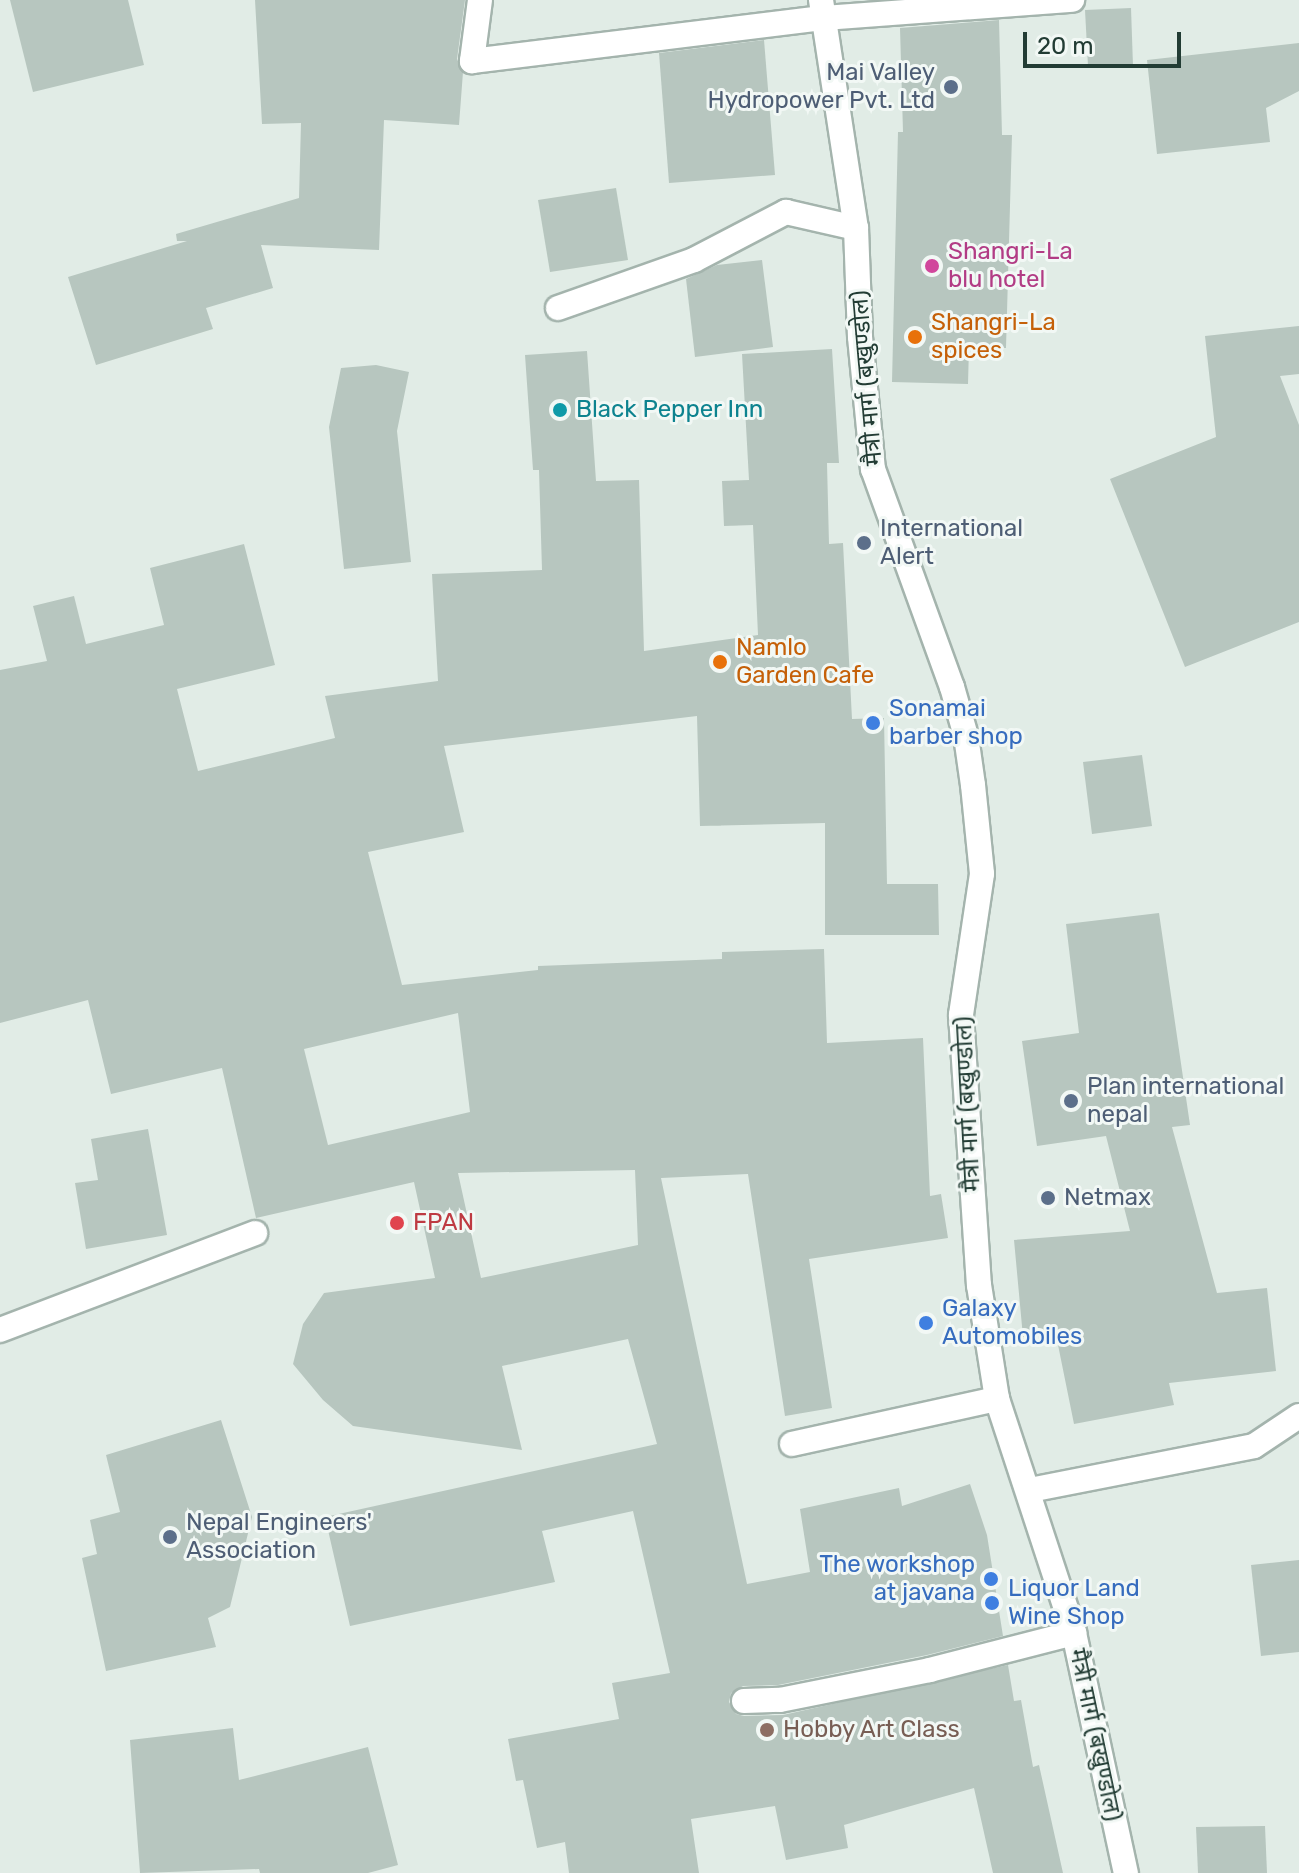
<!DOCTYPE html>
<html>
<head>
<meta charset="utf-8">
<style>
  body { margin:0 }
  #map { position:relative; width:1299px; height:1873px; overflow:hidden; background:#e1ece6; font-family:Rubik,"Noto Sans Devanagari",sans-serif }
  div>[style] { position:absolute }
  .building>* { inset:0; background:#b7c6bf }
  .roads { filter:drop-shadow(2px 0 #a4b4ad) drop-shadow(-2px 0 #a4b4ad) drop-shadow(0 2px #a4b4ad) drop-shadow(0 -2px #a4b4ad) }
  .minor>* { height:24px; margin:-12px; padding:0 12px; transform-origin:12px; border-radius:12px; background:#fff }
  .dots>* { width:22px; height:22px; translate:-50% -50%; box-sizing:border-box; border:4px solid #f2f8f5; border-radius:50% }
  span { translate:-50% -50%; white-space:nowrap; text-align:center; line-height:1.15; -webkit-text-stroke:6px #f2f8f5; paint-order:stroke }
  .service-label { font-size:24px; color:#4e5e75 }
  .right { translate:-100% -50%; text-align:right }
  .left { translate:0 -50%; text-align:left }
  .hotel-label { font-size:24px; color:#b23c85 }
  .food-label { font-size:24px; color:#c56008 }
  .street-label { font-size:24px; color:#223c34 }
  .culture-label { font-size:24px; color:#0d838f }
  .shop-label { font-size:24px; color:#366cbe }
  .health-label { font-size:24px; color:#be3a42 }
  .education-label { font-size:24px; color:#785e54 }
  .scale { position:absolute; left:1023px; top:32px; width:158px; height:36px; box-sizing:border-box; border:4px solid #223c34; border-top:0; padding-left:10px; font-size:24px; line-height:28px; white-space:nowrap; color:#223c34; -webkit-text-stroke:6px #f2f8f5; paint-order:stroke }
</style>
</head>
<body>
<div id="map">
  <div class="building">
    <i style="clip-path:polygon(10px 0,128px 0,144px 65px,33px 92px)"></i>
    <i style="clip-path:polygon(255px 0,465px 0,457px 59px,463px 72px,459px 125px,384px 120px,379px 250px,261px 245px,273px 288px,206px 308px,213px 329px,96px 365px,68px 277px,187px 241px,177px 241px,176px 234px,299px 198px,301px 123px,262px 124px)"></i>
    <i style="clip-path:polygon(1131px 8px,1133px 66px,1088px 66px,1085px 10px)"></i>
    <i style="clip-path:polygon(999px 20px,1002px 135px,1012px 135px,1006px 348px,969px 347px,968px 384px,892px 382px,898px 132px,903px 132px,900px 28px)"></i>
    <i style="clip-path:polygon(764px 40px,775px 175px,669px 183px,659px 53px)"></i>
    <i style="clip-path:polygon(1299px 43px,1299px 91px,1266px 108px,1270px 142px,1157px 154px,1147px 60px)"></i>
    <i style="clip-path:polygon(616px 188px,628px 260px,550px 272px,538px 200px)"></i>
    <i style="clip-path:polygon(762px 260px,773px 347px,695px 357px,686px 279px,717px 265px)"></i>
    <i style="clip-path:polygon(1299px 326px,1299px 374px,1280px 376px,1299px 425px,1299px 622px,1185px 667px,1110px 479px,1216px 437px,1205px 336px)"></i>
    <i style="clip-path:polygon(evenodd,832px 349px,839px 463px,827px 463px,829px 544px,843px 543px,852px 719px,884px 718px,887px 884px,938px 884px,939px 935px,825px 935px,825px 823px,700px 826px,697px 716px,444px 746px,464px 832px,368px 852px,402px 985px,538px 970px,538px 966px,722px 959px,722px 952px,824px 949px,827px 1043px,923px 1038px,930px 1196px,941px 1194px,948px 1238px,809px 1259px,832px 1408px,785px 1416px,748px 1174px,661px 1178px,747px 1584px,810px 1572px,800px 1509px,899px 1488px,902px 1506px,970px 1484px,987px 1535px,1003px 1636px,927px 1655px,778px 1685px,743px 1686px,731px 1693px,729px 1702px,736px 1714px,744px 1716px,783px 1715px,1008px 1665px,1014px 1701px,1021px 1700px,1033px 1767px,1039px 1765px,1063px 1873px,993px 1873px,974px 1788px,844px 1825px,848px 1848px,786px 1860px,775px 1806px,691px 1819px,699px 1873px,569px 1873px,565px 1842px,537px 1848px,523px 1780px,516px 1781px,508px 1739px,619px 1719px,612px 1683px,670px 1673px,633px 1511px,542px 1531px,555px 1582px,350px 1626px,325px 1517px,657px 1444px,628px 1339px,502px 1366px,522px 1450px,353px 1426px,323px 1400px,293px 1364px,303px 1324px,324px 1293px,435px 1278px,414px 1182px,256px 1218px,222px 1068px,111px 1094px,88px 1000px,0 1023px,0 670px,47px 661px,33px 606px,74px 596px,86px 644px,164px 625px,150px 568px,244px 544px,275px 665px,177px 689px,198px 771px,335px 738px,325px 696px,438px 681px,432px 574px,542px 570px,539px 470px,533px 470px,525px 355px,587px 351px,596px 481px,639px 480px,644px 651px,758px 635px,753px 525px,724px 526px,722px 481px,749px 480px,742px 354px,832px 349px,458px 1013px,470px 1112px,328px 1145px,304px 1049px,458px 1013px,832px 349px,635px 1170px,638px 1245px,481px 1278px,458px 1173px,635px 1170px)"></i>
    <i style="clip-path:polygon(376px 365px,409px 372px,397px 431px,411px 562px,344px 569px,329px 427px,341px 368px)"></i>
    <i style="clip-path:polygon(1142px 755px,1152px 826px,1092px 834px,1083px 762px)"></i>
    <i style="clip-path:polygon(1159px 913px,1190px 1125px,1172px 1127px,1217px 1293px,1267px 1288px,1276px 1371px,1169px 1383px,1174px 1405px,1074px 1424px,1056px 1335px,1023px 1337px,1014px 1240px,1130px 1231px,1106px 1136px,1037px 1146px,1022px 1041px,1079px 1033px,1066px 924px)"></i>
    <i style="clip-path:polygon(148px 1129px,167px 1235px,86px 1249px,75px 1183px,98px 1180px,91px 1139px)"></i>
    <i style="clip-path:polygon(221px 1420px,252px 1517px,230px 1607px,208px 1618px,216px 1647px,106px 1671px,82px 1558px,97px 1554px,90px 1520px,120px 1512px,106px 1455px)"></i>
    <i style="clip-path:polygon(1299px 1560px,1299px 1652px,1261px 1656px,1251px 1565px)"></i>
    <i style="clip-path:polygon(233px 1728px,239px 1780px,368px 1747px,398px 1865px,368px 1873px,260px 1873px,259px 1869px,140px 1873px,130px 1740px)"></i>
    <i style="clip-path:polygon(1265px 1826px,1267px 1873px,1198px 1873px,1196px 1827px)"></i>
  </div>
  <div class="roads">
    <div class="minor">
      <i style="left:480px;top:0;width:62px;rotate:97.5deg"></i>
      <i style="left:472px;top:61px;width:355px;rotate:-7deg"></i>
      <i style="left:824px;top:18px;width:249px;rotate:-4.2deg"></i>
      <i style="left:821px;top:0;width:231px;rotate:81.3deg"></i>
      <i style="left:856px;top:228px;width:109px;rotate:87.9deg"></i>
      <i style="left:860px;top:337px;width:133px;rotate:84.4deg"></i>
      <i style="left:873px;top:469px;width:232px;rotate:70.1deg"></i>
      <i style="left:952px;top:687px;width:51px;rotate:74.1deg"></i>
      <i style="left:966px;top:736px;width:49px;rotate:81.9deg"></i>
      <i style="left:973px;top:785px;width:89px;rotate:84.2deg"></i>
      <i style="left:982px;top:874px;width:143px;rotate:98.5deg"></i>
      <i style="left:961px;top:1015px;width:271px;rotate:86.2deg"></i>
      <i style="left:979px;top:1285px;width:115px;rotate:81deg"></i>
      <i style="left:997px;top:1399px;width:246px;rotate:71.8deg"></i>
      <i style="left:1074px;top:1633px;width:246px;rotate:77.8deg"></i>
      <i style="left:558px;top:308px;width:144px;rotate:-19.4deg"></i>
      <i style="left:694px;top:260px;width:104px;rotate:-27.6deg"></i>
      <i style="left:786px;top:212px;width:72px;rotate:12.9deg"></i>
      <i style="left:0;top:1330px;width:273px;rotate:-20.8deg"></i>
      <i style="left:792px;top:1444px;width:210px;rotate:-12.4deg"></i>
      <i style="left:1030px;top:1490px;width:228px;rotate:-11.1deg"></i>
      <i style="left:1254px;top:1446px;width:54px;rotate:-33.7deg"></i>
      <i style="left:744px;top:1701px;width:36px;rotate:-2deg"></i>
      <i style="left:780px;top:1700px;width:153px;rotate:-11.3deg"></i>
      <i style="left:930px;top:1670px;width:149px;rotate:-14.4deg"></i>
    </div>
  </div>
  <div class="dots">
    <i style="left:951px;top:87px;background:#5c6f8a"></i>
    <i style="left:932px;top:266px;background:#d1479c"></i>
    <i style="left:915px;top:337px;background:#e8710a"></i>
    <i style="left:560px;top:410px;background:#0f9aa8"></i>
    <i style="left:864px;top:543px;background:#5c6f8a"></i>
    <i style="left:720px;top:662px;background:#e8710a"></i>
    <i style="left:873px;top:723px;background:#3f7fe0"></i>
    <i style="left:1071px;top:1101px;background:#5c6f8a"></i>
    <i style="left:1048px;top:1198px;background:#5c6f8a"></i>
    <i style="left:397px;top:1223px;background:#e0444e"></i>
    <i style="left:926px;top:1323px;background:#3f7fe0"></i>
    <i style="left:170px;top:1537px;background:#5c6f8a"></i>
    <i style="left:991px;top:1579px;background:#3f7fe0"></i>
    <i style="left:992px;top:1603px;background:#3f7fe0"></i>
    <i style="left:767px;top:1730px;background:#8d6e63"></i>
  </div>
  <div class="service-label">
    <span class="right" style="left:935px;top:87px">Mai Valley<br>Hydropower Pvt. Ltd</span>
    <span class="left" style="left:880px;top:543px">International<br>Alert</span>
    <span class="left" style="left:1087px;top:1101px">Plan international<br>nepal</span>
    <span class="left" style="left:1064px;top:1198px">Netmax</span>
    <span class="left" style="left:186px;top:1537px">Nepal Engineers'<br>Association</span>
  </div>
  <div class="hotel-label">
    <span class="left" style="left:948px;top:266px">Shangri-La<br>blu hotel</span>
  </div>
  <div class="food-label">
    <span class="left" style="left:931px;top:337px">Shangri-La<br>spices</span>
    <span class="left" style="left:736px;top:662px">Namlo<br>Garden Cafe</span>
  </div>
  <div class="street-label">
    <span style="left:867px;top:378px;rotate:-95deg">मैत्री मार्ग (बखुण्डोल)</span>
    <span style="left:968px;top:1104px;rotate:-93deg">मैत्री मार्ग (बखुण्डोल)</span>
    <span style="left:1095px;top:1735px;rotate:78deg">मैत्री मार्ग (बखुण्डोल)</span>
  </div>
  <div class="culture-label">
    <span class="left" style="left:576px;top:410px">Black Pepper Inn</span>
  </div>
  <div class="shop-label">
    <span class="left" style="left:889px;top:723px">Sonamai<br>barber shop</span>
    <span class="left" style="left:942px;top:1323px">Galaxy<br>Automobiles</span>
    <span class="right" style="left:975px;top:1579px">The workshop<br>at javana</span>
    <span class="left" style="left:1008px;top:1603px">Liquor Land<br>Wine Shop</span>
  </div>
  <div class="health-label">
    <span class="left" style="left:413px;top:1223px">FPAN</span>
  </div>
  <div class="education-label">
    <span class="left" style="left:783px;top:1730px">Hobby Art Class</span>
  </div>
  <div class="scale">20 m</div>
</div>
</body>
</html>
